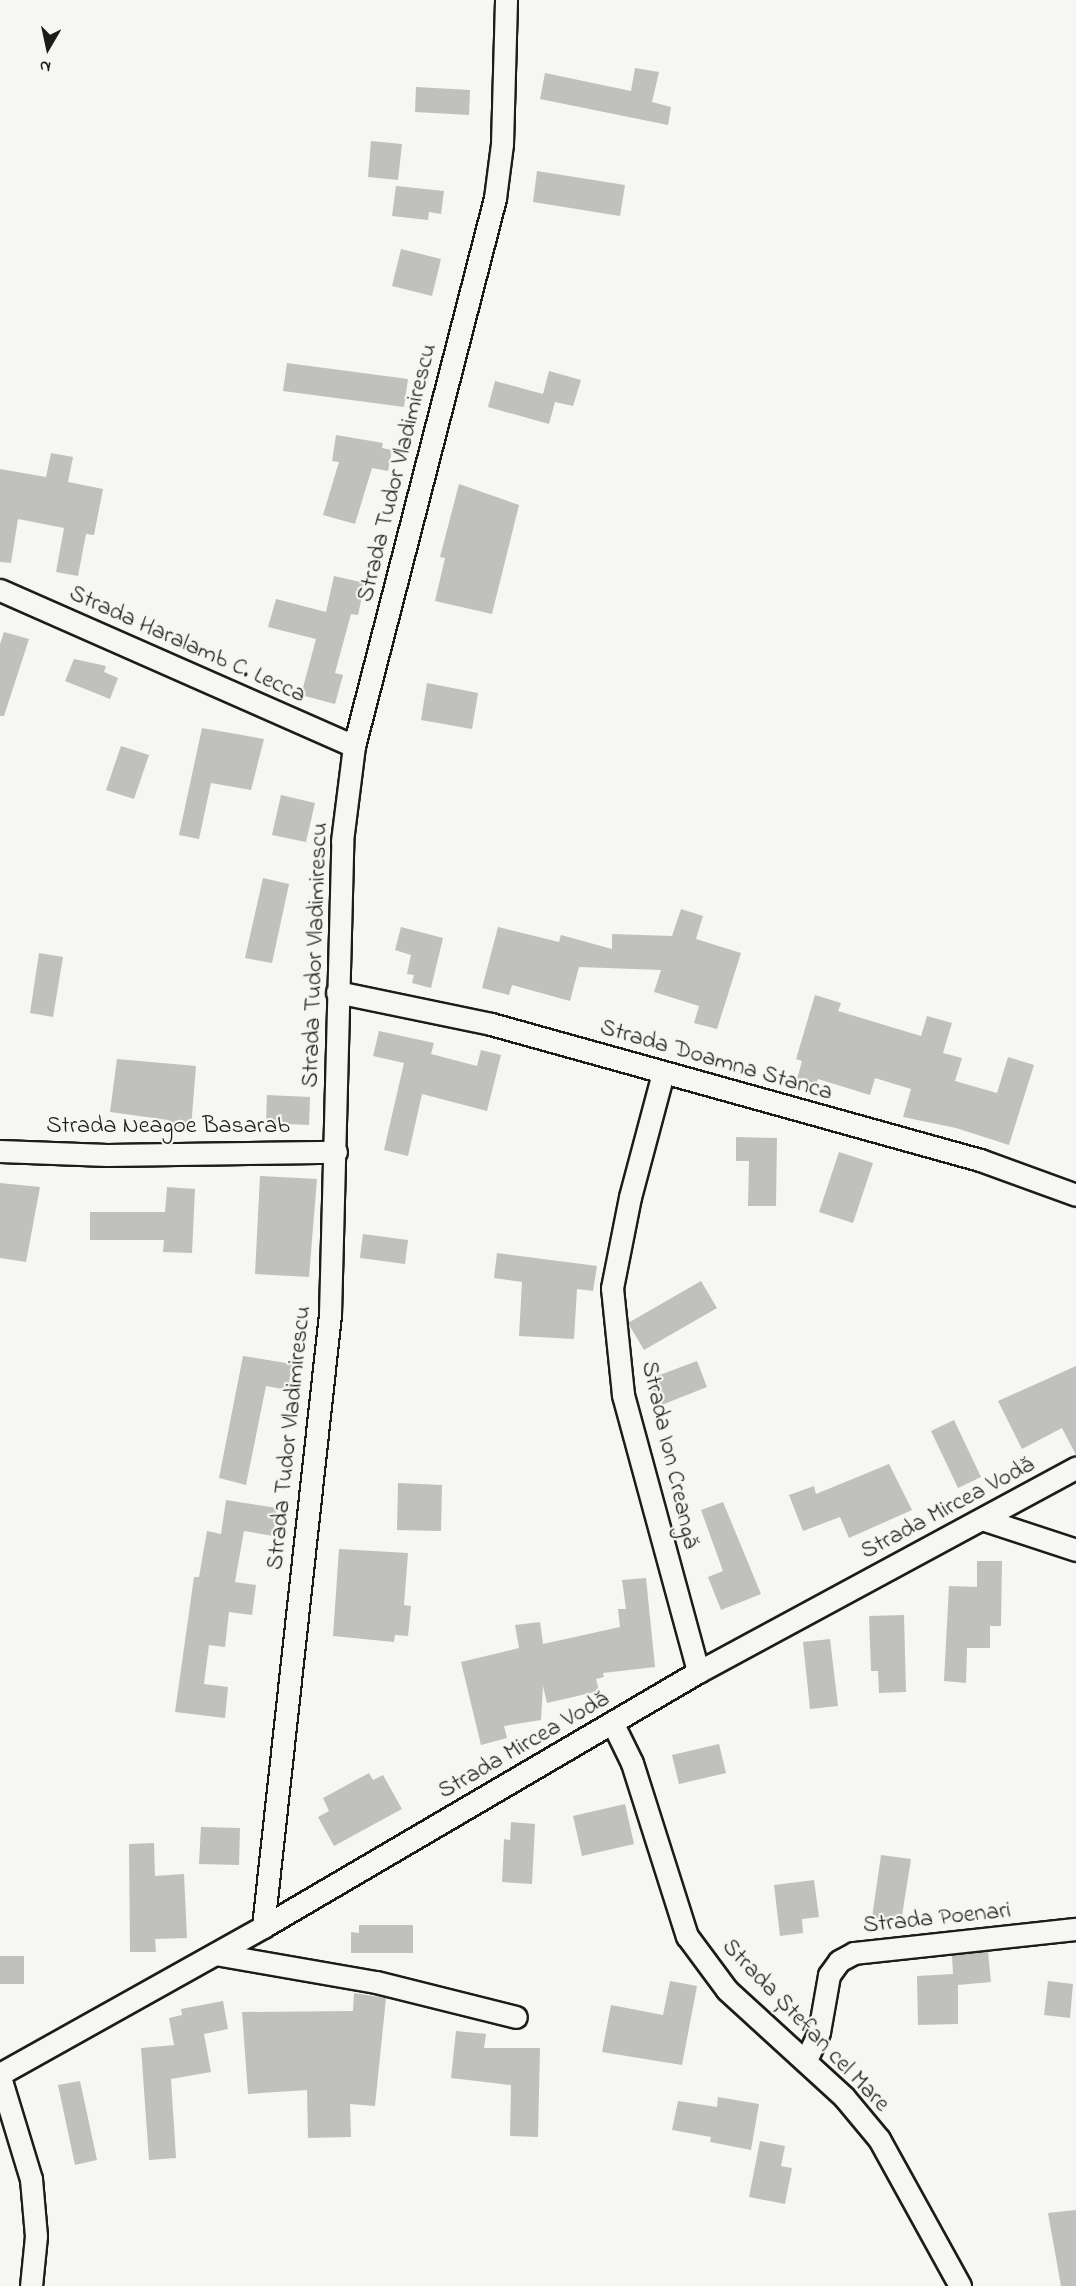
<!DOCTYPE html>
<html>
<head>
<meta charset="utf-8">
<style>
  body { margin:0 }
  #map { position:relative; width:1076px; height:2286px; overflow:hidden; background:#f6f6f2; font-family:"Indie Flower",sans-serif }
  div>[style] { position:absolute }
  .building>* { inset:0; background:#c0c0bd }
  .roads { filter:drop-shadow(2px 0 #1c1c1c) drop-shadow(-2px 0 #1c1c1c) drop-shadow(0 2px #1c1c1c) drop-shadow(0 -2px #1c1c1c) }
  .street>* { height:21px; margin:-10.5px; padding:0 10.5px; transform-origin:10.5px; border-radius:10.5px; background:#f6f6f2 }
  span { translate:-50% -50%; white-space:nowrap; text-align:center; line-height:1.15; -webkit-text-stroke:4.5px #f6f6f2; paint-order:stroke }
  .street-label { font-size:24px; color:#1c1c1c }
  .north { position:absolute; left:18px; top:18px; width:60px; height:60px; -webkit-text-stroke:4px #f6f6f2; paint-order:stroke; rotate:189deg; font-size:16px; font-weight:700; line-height:24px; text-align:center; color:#1c1c1c }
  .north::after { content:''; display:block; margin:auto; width:21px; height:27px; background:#1c1c1c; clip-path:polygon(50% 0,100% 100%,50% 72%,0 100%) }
</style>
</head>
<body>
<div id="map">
  <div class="building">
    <i style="clip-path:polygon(635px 68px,659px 72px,652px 102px,671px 107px,668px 125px,540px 99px,545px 73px,631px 91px)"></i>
    <i style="clip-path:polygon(416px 87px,470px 90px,469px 115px,415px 112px)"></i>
    <i style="clip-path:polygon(371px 141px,402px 144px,398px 180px,368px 177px)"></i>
    <i style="clip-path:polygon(537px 171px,625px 185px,620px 216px,533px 202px)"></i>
    <i style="clip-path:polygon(396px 186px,444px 191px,441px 214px,429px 212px,428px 220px,392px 216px)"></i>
    <i style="clip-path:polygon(401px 249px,441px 259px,432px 296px,392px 286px)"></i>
    <i style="clip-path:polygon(287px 363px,408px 379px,404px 407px,283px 391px)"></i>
    <i style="clip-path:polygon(549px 371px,581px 380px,573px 406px,555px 402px,549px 424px,488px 407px,495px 381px,543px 394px)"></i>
    <i style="clip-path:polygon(336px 435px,383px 443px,382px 448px,392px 450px,388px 471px,372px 468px,355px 524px,323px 515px,339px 462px,332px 461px)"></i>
    <i style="clip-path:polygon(51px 453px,73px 457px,68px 482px,103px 489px,94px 535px,86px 534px,78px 576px,56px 572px,64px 528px,18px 519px,11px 563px,0 562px,0 469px,46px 477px)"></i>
    <i style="clip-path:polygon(459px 484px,519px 505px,492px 614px,435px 601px,445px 558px,440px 557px)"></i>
    <i style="clip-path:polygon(334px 576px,365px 583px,358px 615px,351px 614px,335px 673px,343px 675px,335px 704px,301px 695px,316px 639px,268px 627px,276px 599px,326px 612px)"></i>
    <i style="clip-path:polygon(4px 632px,29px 639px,4px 716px,0 716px,0 644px)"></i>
    <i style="clip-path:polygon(74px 659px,106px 666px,104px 672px,118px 678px,110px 699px,65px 681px)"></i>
    <i style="clip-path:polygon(427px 683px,478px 693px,472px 729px,421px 720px)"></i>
    <i style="clip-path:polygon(202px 728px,264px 739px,251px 790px,211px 783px,199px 839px,179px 835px)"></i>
    <i style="clip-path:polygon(121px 746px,149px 755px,134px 799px,106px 790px)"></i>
    <i style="clip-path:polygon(281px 795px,315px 803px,306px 842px,272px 835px)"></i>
    <i style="clip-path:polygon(263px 878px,289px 884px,272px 963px,245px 958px)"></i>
    <i style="clip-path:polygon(681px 909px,703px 916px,696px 939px,741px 953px,717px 1029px,694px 1023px,699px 1006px,654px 992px,661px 970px,579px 967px,570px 1001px,512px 985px,509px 995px,482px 988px,498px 927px,559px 942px,561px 935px,612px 949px,612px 934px,672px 936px)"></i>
    <i style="clip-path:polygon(401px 927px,443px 938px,431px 988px,412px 983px,414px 975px,407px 974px,411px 955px,395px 950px)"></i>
    <i style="clip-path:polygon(39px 953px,63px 957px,53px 1017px,30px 1013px)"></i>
    <i style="clip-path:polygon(815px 995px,841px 1003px,838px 1011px,921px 1036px,927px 1016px,952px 1023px,943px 1053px,962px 1058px,955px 1081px,997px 1093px,1008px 1057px,1034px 1065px,1009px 1145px,956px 1128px,903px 1117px,911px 1089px,875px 1078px,870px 1095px,818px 1079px,816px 1084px,797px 1079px,802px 1061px,796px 1059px)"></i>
    <i style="clip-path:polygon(379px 1031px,434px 1043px,431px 1054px,477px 1066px,481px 1050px,501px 1055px,487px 1111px,422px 1094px,408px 1156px,384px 1150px,404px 1063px,373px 1056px)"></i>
    <i style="clip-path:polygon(117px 1059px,196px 1066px,191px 1128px,167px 1126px,168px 1120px,110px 1112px)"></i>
    <i style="clip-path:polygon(267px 1095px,310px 1097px,309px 1125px,266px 1123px)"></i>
    <i style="clip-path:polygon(736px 1137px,777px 1138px,776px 1206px,748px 1206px,749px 1161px,736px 1161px)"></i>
    <i style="clip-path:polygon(839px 1152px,873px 1163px,853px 1223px,819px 1212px)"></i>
    <i style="clip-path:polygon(260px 1176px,317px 1179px,309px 1277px,255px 1274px)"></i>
    <i style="clip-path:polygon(0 1183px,40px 1187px,26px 1262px,0 1258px)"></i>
    <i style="clip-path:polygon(167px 1187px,195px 1189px,192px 1253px,163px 1252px,164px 1240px,90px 1240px,90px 1212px,165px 1212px)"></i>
    <i style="clip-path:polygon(363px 1234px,408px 1240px,405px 1264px,360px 1258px)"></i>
    <i style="clip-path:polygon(497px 1253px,597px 1266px,593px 1291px,577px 1289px,574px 1339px,519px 1336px,522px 1282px,494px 1278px)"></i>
    <i style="clip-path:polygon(701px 1281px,717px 1308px,644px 1350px,628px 1323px)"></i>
    <i style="clip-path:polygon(243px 1356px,292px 1364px,288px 1390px,266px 1386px,246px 1485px,219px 1478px)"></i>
    <i style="clip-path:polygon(697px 1361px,707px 1387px,659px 1406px,649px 1379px)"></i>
    <i style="clip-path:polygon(1076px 1366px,1076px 1455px,1062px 1428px,1022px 1449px,998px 1401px)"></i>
    <i style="clip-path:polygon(954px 1420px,981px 1477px,958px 1488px,931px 1431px)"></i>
    <i style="clip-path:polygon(889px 1464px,912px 1510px,849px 1538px,840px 1517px,803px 1531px,789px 1495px,814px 1486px,816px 1494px)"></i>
    <i style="clip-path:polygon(398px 1483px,442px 1485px,441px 1531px,397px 1530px)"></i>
    <i style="clip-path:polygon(226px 1500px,277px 1508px,273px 1536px,244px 1531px,235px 1582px,256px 1585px,252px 1615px,229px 1612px,225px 1647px,209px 1645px,204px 1684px,228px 1687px,225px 1718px,175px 1712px,194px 1577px,199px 1577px,207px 1531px,221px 1534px)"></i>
    <i style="clip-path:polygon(723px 1502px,761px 1594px,721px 1610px,708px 1577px,723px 1571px,701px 1510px)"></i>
    <i style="clip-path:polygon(339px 1549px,408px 1553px,404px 1605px,411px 1606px,408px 1636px,395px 1635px,394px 1642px,333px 1636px)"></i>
    <i style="clip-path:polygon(977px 1561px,1002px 1561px,1001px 1626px,990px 1626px,990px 1648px,967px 1648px,966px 1683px,944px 1681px,949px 1586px,977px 1587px)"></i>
    <i style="clip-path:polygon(646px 1578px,655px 1667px,603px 1673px,604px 1677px,596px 1679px,599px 1691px,547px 1703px,543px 1686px,541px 1720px,504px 1726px,507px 1738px,481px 1745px,461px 1662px,519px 1648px,515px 1625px,540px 1622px,543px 1644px,620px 1627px,618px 1609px,626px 1609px,622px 1580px)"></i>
    <i style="clip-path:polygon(904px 1615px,906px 1692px,879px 1693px,878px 1671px,871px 1671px,869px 1616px)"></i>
    <i style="clip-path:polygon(830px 1639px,838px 1706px,810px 1709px,803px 1642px)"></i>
    <i style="clip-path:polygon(719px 1744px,726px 1773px,679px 1784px,672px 1755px)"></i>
    <i style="clip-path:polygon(369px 1773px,373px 1780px,383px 1775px,402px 1809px,334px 1846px,318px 1817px,329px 1811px,323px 1798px)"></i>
    <i style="clip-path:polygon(625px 1804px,634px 1844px,582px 1856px,573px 1816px)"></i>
    <i style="clip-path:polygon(511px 1822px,535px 1824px,532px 1884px,502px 1882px,504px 1839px,510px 1840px)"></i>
    <i style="clip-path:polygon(201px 1827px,240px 1828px,239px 1865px,199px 1864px)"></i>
    <i style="clip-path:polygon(154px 1843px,155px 1876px,184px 1874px,187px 1938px,155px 1939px,156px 1952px,130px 1952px,129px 1844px)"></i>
    <i style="clip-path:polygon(881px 1855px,911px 1859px,901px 1922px,872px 1918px)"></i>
    <i style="clip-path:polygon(814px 1880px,819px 1917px,802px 1919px,803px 1933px,780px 1936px,774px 1885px)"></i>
    <i style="clip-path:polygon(359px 1925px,413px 1925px,413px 1953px,351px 1953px,351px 1932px,359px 1933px)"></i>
    <i style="clip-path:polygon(988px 1951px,991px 1982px,958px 1985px,958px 2024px,918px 2025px,917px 1976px,953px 1974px,952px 1955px)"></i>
    <i style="clip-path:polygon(0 1956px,24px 1956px,24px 1984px,0 1984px)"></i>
    <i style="clip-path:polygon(670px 1981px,697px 1986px,682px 2065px,602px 2052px,611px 2005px,663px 2015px)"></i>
    <i style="clip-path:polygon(1048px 1981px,1073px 1984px,1070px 2018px,1044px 2015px)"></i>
    <i style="clip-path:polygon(354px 1993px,386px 1998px,375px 2106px,350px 2104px,351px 2137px,308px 2138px,307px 2090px,248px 2094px,242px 2012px,353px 2011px)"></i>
    <i style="clip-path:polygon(223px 2001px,228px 2029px,204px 2034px,211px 2072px,171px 2079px,176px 2158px,149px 2160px,141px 2048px,174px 2045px,169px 2018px,182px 2015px,181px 2009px)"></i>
    <i style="clip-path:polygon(456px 2031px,486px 2034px,484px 2048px,540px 2048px,538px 2137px,510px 2136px,511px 2085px,451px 2078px)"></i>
    <i style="clip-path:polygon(80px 2081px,97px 2160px,75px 2165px,58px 2085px)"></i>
    <i style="clip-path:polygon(718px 2097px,759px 2104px,751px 2150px,710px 2142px,711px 2137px,672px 2130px,678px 2101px,717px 2107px)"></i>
    <i style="clip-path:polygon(760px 2141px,785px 2146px,781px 2166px,792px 2168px,785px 2204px,749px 2197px)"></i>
    <i style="clip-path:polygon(1076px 2210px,1076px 2286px,1061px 2286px,1048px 2213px)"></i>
  </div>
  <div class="roads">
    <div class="street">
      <i style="left:0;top:590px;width:387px;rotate:23.8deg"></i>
      <i style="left:337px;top:992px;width:157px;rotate:11.7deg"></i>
      <i style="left:491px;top:1024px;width:508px;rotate:15.54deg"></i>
      <i style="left:980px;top:1160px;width:102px;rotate:20deg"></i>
      <i style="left:663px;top:1073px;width:128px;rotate:104.9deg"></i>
      <i style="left:630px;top:1197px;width:93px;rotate:101.2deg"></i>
      <i style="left:612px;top:1288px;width:108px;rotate:84.1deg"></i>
      <i style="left:623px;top:1395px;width:287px;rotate:74.8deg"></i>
      <i style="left:0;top:1151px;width:107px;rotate:2.1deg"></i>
      <i style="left:107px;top:1155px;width:229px;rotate:-0.8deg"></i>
      <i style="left:985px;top:1520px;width:96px;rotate:18.2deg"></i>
      <i style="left:613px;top:1724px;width:43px;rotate:64deg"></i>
      <i style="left:632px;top:1763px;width:182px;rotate:72.4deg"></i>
      <i style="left:687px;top:1936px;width:67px;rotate:53.5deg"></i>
      <i style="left:727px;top:1990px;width:159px;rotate:42.4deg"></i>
      <i style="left:844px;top:2097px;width:55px;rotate:50.2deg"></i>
      <i style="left:879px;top:2139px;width:168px;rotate:61.1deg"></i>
      <i style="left:263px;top:1927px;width:617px;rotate:-83.76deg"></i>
      <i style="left:330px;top:1314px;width:473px;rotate:-88.5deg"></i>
      <i style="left:342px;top:841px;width:96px;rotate:-82.8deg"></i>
      <i style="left:354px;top:746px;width:566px;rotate:-75.57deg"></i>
      <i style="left:495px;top:198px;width:54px;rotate:-82.6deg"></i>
      <i style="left:502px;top:144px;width:144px;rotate:-88.4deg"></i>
      <i style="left:215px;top:1954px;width:163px;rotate:9.9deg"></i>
      <i style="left:376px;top:1982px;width:144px;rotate:14deg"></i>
      <i style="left:806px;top:2060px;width:31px;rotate:-65deg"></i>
      <i style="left:819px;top:2032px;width:58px;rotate:-80deg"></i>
      <i style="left:829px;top:1975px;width:17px;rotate:-54deg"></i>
      <i style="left:839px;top:1961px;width:17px;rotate:-28deg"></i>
      <i style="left:854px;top:1953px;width:223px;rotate:-6.2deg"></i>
      <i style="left:0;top:2074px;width:301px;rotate:-29.2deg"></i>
      <i style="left:263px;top:1927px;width:504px;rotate:-30.38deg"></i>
      <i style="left:698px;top:1672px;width:430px;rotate:-28.4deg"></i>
      <i style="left:0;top:2077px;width:107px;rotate:73.1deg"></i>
      <i style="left:31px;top:2179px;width:57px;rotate:85deg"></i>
      <i style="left:36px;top:2236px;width:50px;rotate:95.7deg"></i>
    </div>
  </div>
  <div class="street-label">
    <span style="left:398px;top:473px;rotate:-76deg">Strada Tudor Vladimirescu</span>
    <span style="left:187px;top:645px;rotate:24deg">Strada Haralamb C. Lecca</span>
    <span style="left:316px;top:955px;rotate:-88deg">Strada Tudor Vladimirescu</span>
    <span style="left:716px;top:1061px;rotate:16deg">Strada Doamna Stanca</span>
    <span style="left:168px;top:1127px">Strada Neagoe Basarab</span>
    <span style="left:290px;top:1438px;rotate:-84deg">Strada Tudor Vladimirescu</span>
    <span style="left:669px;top:1455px;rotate:77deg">Strada Ion Creangă</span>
    <span style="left:948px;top:1509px;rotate:-28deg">Strada Mircea Vodă</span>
    <span style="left:524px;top:1746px;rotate:-30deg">Strada Mircea Vodă</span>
    <span style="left:937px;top:1919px;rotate:-6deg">Strada Poenari</span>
    <span style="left:805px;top:2026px;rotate:46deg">Strada Ștefan cel Mare</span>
  </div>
  <div class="north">N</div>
</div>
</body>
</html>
